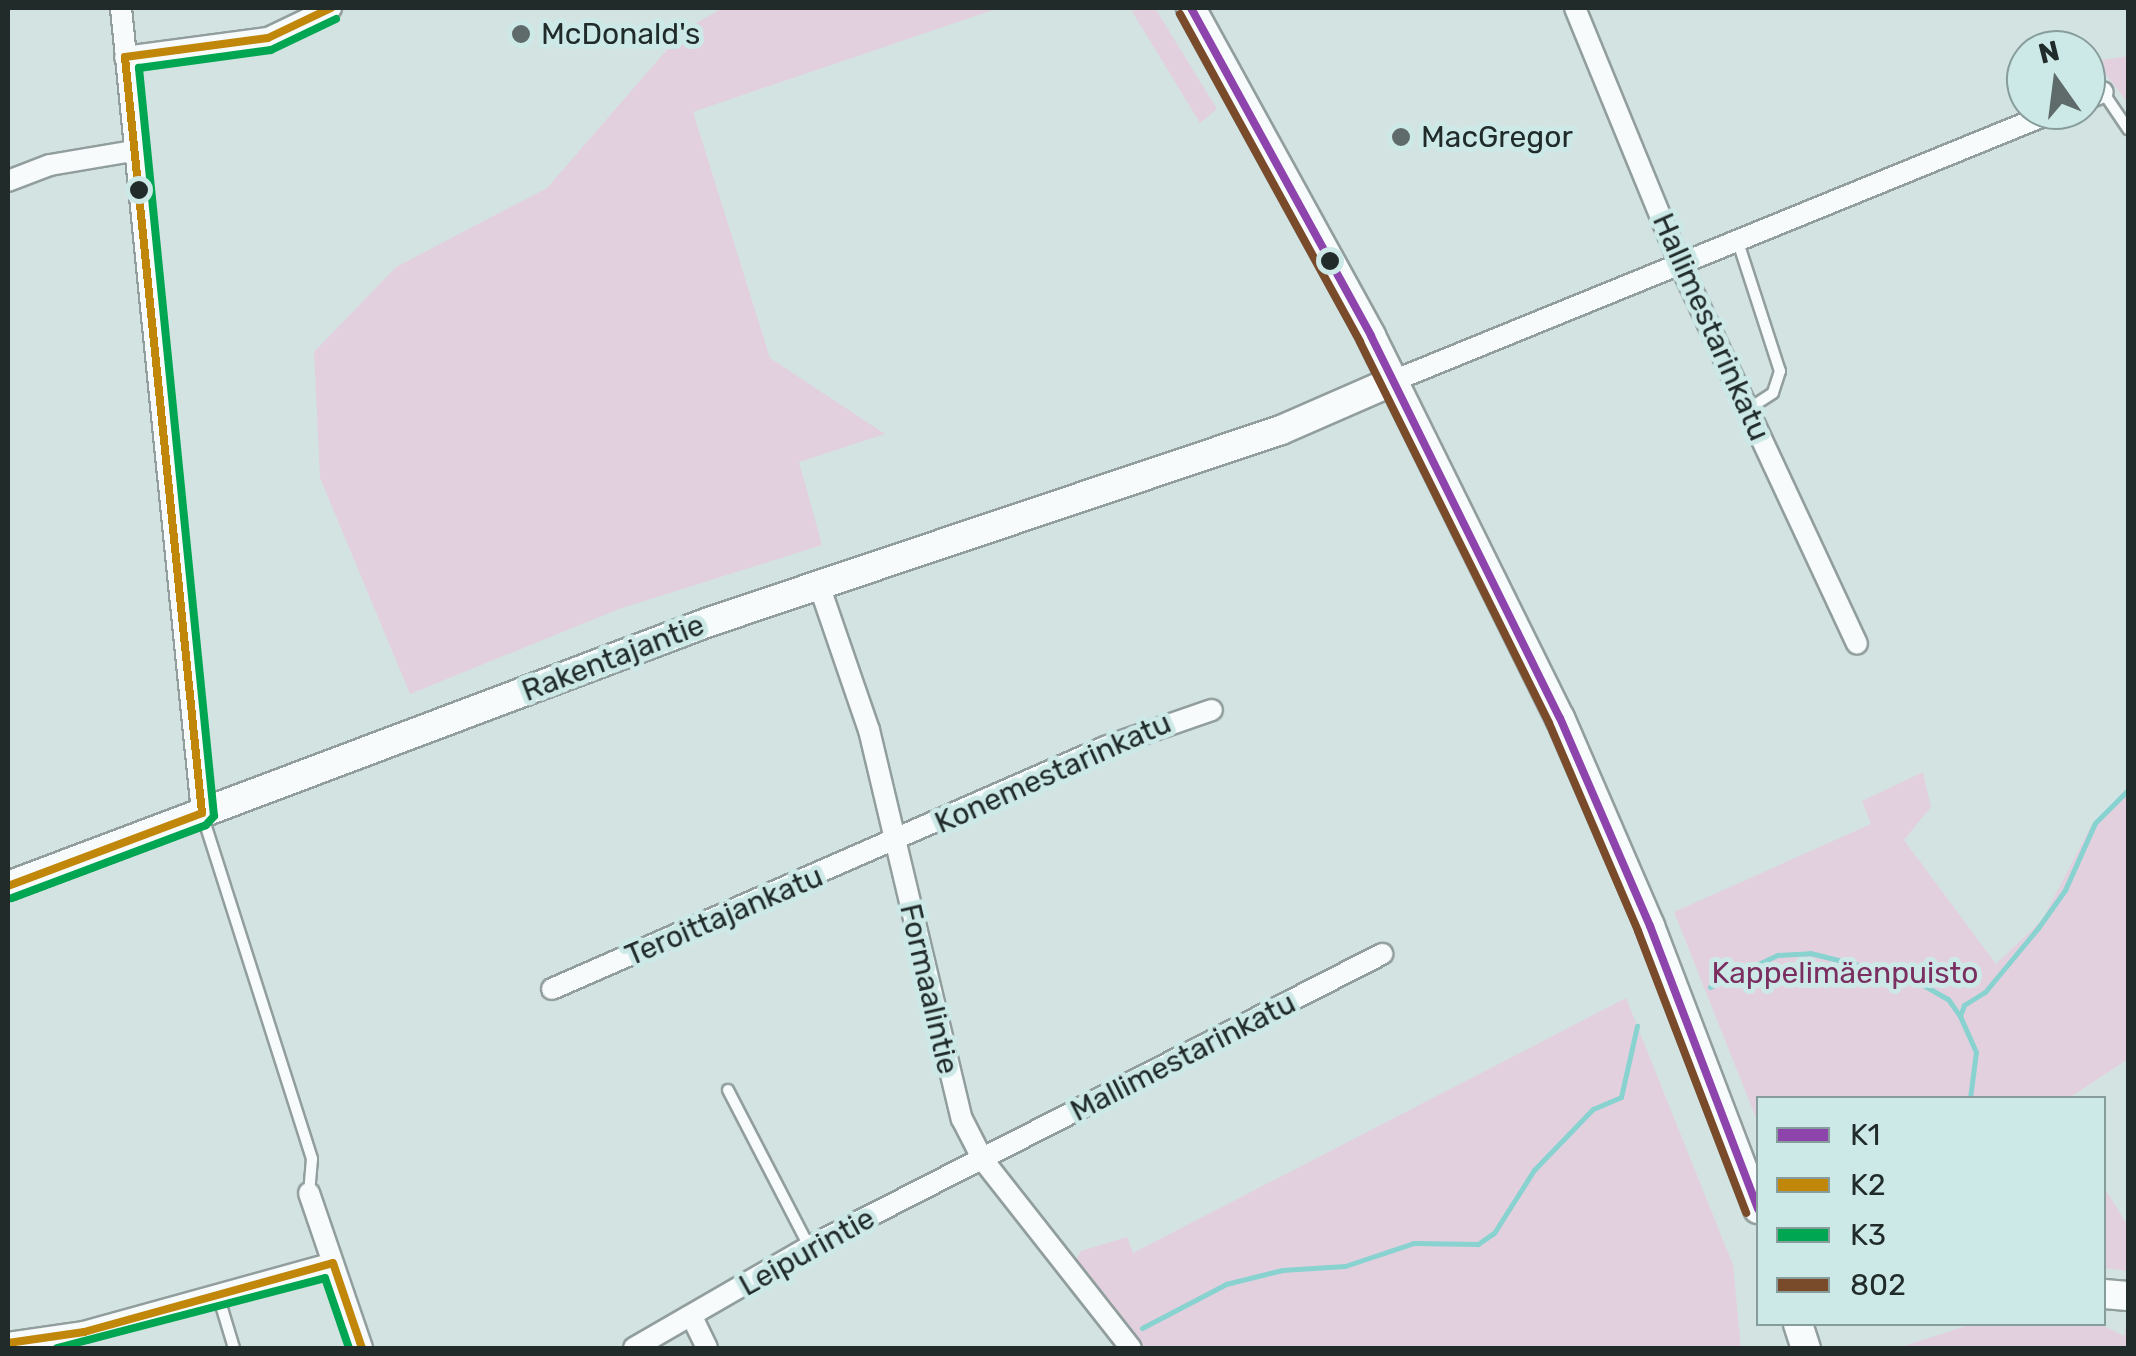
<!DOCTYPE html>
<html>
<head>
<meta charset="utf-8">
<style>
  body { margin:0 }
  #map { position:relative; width:2136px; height:1356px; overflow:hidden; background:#d2e3e2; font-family:Rubik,sans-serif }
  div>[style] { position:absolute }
  .green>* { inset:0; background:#e3d0df }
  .stream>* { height:5px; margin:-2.5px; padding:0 2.5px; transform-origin:2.5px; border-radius:2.5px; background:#88d2d0 }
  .roads { filter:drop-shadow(2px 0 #919e9d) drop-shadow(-2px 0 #919e9d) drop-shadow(0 2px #919e9d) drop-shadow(0 -2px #919e9d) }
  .lane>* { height:10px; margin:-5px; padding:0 5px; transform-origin:5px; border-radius:5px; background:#f8fbfb }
  .street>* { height:20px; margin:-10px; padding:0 10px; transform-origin:10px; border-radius:10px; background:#f8fbfb }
  .secondary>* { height:28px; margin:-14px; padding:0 14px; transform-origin:14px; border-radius:14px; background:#f8fbfb }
  .bus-1>* { height:8px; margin:-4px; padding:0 4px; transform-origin:4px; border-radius:4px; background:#8e44ad }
  .bus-2>* { height:8px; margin:-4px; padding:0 4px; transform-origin:4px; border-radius:4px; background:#c1870a }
  .bus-3>* { height:8px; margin:-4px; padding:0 4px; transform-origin:4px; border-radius:4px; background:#00a651 }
  .bus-4>* { height:8px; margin:-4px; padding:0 4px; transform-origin:4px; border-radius:4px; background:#7a4b2a }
  .dots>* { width:28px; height:28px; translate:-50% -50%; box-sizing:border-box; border:5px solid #cce9e8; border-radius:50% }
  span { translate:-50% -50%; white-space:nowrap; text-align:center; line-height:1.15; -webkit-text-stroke:10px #cce9e8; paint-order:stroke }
  .poi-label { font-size:30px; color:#202b2a }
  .left { translate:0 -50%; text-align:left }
  .street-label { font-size:30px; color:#202b2a }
  .park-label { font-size:30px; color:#7b2e60 }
  .frame { position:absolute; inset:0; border:10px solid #202b2a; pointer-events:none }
  .legend { position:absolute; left:1756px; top:1096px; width:350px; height:230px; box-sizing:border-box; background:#cce9e8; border:2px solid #879d9c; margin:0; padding:12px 18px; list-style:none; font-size:30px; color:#202b2a }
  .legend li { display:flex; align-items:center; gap:20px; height:50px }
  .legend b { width:50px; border:2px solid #879d9c }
  .north { position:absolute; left:2006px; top:30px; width:100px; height:100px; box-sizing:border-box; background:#cce9e8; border:2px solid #879d9c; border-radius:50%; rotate:346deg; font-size:28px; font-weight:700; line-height:40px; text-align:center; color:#202b2a }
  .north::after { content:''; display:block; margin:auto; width:35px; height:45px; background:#5e6b6a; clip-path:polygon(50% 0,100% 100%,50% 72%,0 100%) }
</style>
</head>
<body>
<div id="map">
  <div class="green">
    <i style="clip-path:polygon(723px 8px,999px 8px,693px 112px,770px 358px,885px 434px,799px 462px,822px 545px,619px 609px,410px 694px,320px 478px,314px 352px,396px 267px,547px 188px,684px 30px)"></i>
    <i style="clip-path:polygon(1130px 8px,1155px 8px,1217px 109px,1200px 123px)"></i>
    <i style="clip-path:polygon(2128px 56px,2128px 103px,2095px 61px)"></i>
    <i style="clip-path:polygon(1923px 772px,1931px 807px,1904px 840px,1996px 964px,2042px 920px,2090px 828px,2128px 787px,2128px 1059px,2069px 1098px,1758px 1098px,1758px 1123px,1674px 912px,1871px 824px,1862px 801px)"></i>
    <i style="clip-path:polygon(1626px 998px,1733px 1265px,1741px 1348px,1133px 1348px,1071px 1270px,1081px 1251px,1127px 1237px,1133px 1253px)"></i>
    <i style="clip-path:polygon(2104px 1187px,2128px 1226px,2128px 1271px,2104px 1268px)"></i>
    <i style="clip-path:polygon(2128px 1317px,2128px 1348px,1898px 1348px,1972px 1324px,2100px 1324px,2124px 1336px)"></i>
  </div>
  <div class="stream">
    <i style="left:1918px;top:982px;width:34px;rotate:30deg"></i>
    <i style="left:1948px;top:999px;width:21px;rotate:55deg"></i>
    <i style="left:1710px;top:987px;width:74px;rotate:-25.5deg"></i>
    <i style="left:1777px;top:955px;width:33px;rotate:-3deg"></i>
    <i style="left:1810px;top:953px;width:96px;rotate:13.9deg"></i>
    <i style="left:1970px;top:1098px;width:46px;rotate:-82.6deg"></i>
    <i style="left:1976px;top:1052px;width:39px;rotate:-114deg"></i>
    <i style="left:1960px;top:1016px;width:12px;rotate:-70deg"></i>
    <i style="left:1964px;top:1005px;width:25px;rotate:-32deg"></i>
    <i style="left:1985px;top:992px;width:83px;rotate:-50.4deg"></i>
    <i style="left:2038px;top:928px;width:47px;rotate:-54.6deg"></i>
    <i style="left:2065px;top:890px;width:73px;rotate:-65.9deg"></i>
    <i style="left:2095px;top:823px;width:47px;rotate:-45deg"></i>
    <i style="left:1142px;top:1328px;width:95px;rotate:-27.6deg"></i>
    <i style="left:1226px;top:1284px;width:58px;rotate:-14deg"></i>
    <i style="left:1282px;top:1270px;width:63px;rotate:-3.6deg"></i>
    <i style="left:1345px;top:1266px;width:73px;rotate:-18.4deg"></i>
    <i style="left:1414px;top:1243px;width:64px;rotate:0.9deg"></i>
    <i style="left:1478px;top:1244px;width:19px;rotate:-35deg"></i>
    <i style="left:1494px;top:1233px;width:75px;rotate:-57.6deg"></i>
    <i style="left:1534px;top:1170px;width:85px;rotate:-46deg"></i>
    <i style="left:1593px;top:1109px;width:30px;rotate:-23deg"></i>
    <i style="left:1621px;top:1097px;width:73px;rotate:-77.3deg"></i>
  </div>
  <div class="roads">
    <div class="lane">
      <i style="left:2103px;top:92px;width:45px;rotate:56deg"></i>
      <i style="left:1737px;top:239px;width:139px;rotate:72deg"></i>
      <i style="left:1780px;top:371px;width:23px;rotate:108deg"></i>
      <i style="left:1773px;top:393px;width:30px;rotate:147deg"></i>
      <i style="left:202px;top:814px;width:362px;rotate:72.3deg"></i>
      <i style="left:312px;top:1159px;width:34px;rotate:95deg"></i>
      <i style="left:728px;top:1090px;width:176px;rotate:62.6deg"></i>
      <i style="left:218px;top:1295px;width:55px;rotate:73.2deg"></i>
    </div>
    <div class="street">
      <i style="left:121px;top:8px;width:809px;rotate:84.25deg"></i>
      <i style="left:1575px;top:8px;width:274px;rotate:67.7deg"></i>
      <i style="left:1679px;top:262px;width:421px;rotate:65deg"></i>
      <i style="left:125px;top:57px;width:144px;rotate:-7.6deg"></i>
      <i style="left:268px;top:38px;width:70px;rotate:-25.5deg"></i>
      <i style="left:2086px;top:99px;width:18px;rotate:-22deg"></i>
      <i style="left:8px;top:181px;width:45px;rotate:-20.9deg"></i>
      <i style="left:50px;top:165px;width:84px;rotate:-9.6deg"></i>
      <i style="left:1393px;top:381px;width:718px;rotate:-22.17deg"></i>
      <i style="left:819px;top:585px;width:153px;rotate:71deg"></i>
      <i style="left:869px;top:730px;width:400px;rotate:76.6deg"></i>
      <i style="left:962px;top:1119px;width:46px;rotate:62.9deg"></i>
      <i style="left:983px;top:1160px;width:239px;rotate:51.8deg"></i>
      <i style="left:552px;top:989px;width:604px;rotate:-23.63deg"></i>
      <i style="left:1105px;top:747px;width:113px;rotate:-19.1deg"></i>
      <i style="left:309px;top:1193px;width:164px;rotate:71.1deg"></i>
      <i style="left:692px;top:1317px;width:34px;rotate:64deg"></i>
      <i style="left:8px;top:1343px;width:77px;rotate:-8.2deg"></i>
      <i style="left:84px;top:1332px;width:258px;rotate:-15.5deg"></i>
      <i style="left:634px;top:1348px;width:202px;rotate:-30deg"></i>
      <i style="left:809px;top:1247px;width:644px;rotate:-27.08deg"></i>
    </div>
    <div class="secondary">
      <i style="left:1191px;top:8px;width:374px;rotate:61.2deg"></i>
      <i style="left:1371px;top:336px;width:426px;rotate:63.7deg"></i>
      <i style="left:1560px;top:718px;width:227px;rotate:66.6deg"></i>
      <i style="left:1650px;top:926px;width:303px;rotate:69.1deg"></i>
      <i style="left:8px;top:886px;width:749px;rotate:-20.64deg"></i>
      <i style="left:709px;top:622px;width:603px;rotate:-18.56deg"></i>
      <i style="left:1281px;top:430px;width:122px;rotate:-23.6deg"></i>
      <i style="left:2104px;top:1294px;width:24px;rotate:5deg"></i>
      <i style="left:1798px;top:1324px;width:25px;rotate:72deg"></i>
    </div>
  </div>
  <div class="bus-1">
    <i style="left:1191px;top:8px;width:374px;rotate:61.2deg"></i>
    <i style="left:1371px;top:336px;width:426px;rotate:63.7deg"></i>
    <i style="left:1560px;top:718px;width:227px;rotate:66.6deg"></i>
    <i style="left:1650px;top:926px;width:303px;rotate:69.1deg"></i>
  </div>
  <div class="bus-2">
    <i style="left:8px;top:886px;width:207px;rotate:-20.6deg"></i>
    <i style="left:202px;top:813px;width:760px;rotate:-95.82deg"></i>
    <i style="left:125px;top:57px;width:144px;rotate:-7.6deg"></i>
    <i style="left:268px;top:38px;width:70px;rotate:-25.5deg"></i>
    <i style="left:8px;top:1343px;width:77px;rotate:-8.2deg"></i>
    <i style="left:84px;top:1332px;width:258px;rotate:-15.5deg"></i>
    <i style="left:333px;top:1263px;width:90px;rotate:71.2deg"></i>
  </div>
  <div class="bus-3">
    <i style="left:12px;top:898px;width:207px;rotate:-20.6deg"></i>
    <i style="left:206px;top:825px;width:12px;rotate:-48deg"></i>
    <i style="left:214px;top:816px;width:752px;rotate:-95.73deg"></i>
    <i style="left:139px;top:68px;width:133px;rotate:-7.8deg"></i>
    <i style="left:271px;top:50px;width:72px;rotate:-25.5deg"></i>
    <i style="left:57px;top:1348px;width:277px;rotate:-14.6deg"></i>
    <i style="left:325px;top:1278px;width:74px;rotate:71.1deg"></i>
  </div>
  <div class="bus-4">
    <i style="left:1180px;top:14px;width:374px;rotate:61.2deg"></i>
    <i style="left:1360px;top:342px;width:425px;rotate:63.6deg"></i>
    <i style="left:1549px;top:723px;width:226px;rotate:66.8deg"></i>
    <i style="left:1638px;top:931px;width:302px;rotate:69deg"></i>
  </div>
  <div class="dots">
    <i style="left:521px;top:34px;background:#5e6b6a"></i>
    <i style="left:1401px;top:137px;background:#5e6b6a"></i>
    <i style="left:139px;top:190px;background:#202b2a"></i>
    <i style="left:1330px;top:261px;background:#202b2a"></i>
  </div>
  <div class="poi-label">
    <span class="left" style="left:541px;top:34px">McDonald's</span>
    <span class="left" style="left:1421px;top:137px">MacGregor</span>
  </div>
  <div class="street-label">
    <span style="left:1711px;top:327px;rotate:66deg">Hallimestarinkatu</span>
    <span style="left:613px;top:658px;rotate:-21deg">Rakentajantie</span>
    <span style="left:1053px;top:773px;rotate:-24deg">Konemestarinkatu</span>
    <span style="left:724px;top:916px;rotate:-23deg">Teroittajankatu</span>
    <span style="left:929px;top:989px;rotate:77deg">Formaalintie</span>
    <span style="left:1183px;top:1057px;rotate:-27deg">Mallimestarinkatu</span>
    <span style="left:807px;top:1252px;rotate:-29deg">Leipurintie</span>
  </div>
  <div class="park-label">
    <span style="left:1845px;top:973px">Kappelimäenpuisto</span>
  </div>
  <div class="frame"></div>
  <ul class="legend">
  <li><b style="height:12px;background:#8e44ad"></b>K1</li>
  <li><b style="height:12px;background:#c1870a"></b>K2</li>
  <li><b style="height:12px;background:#00a651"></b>K3</li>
  <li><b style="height:12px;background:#7a4b2a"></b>802</li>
  </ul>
  <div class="north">N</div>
</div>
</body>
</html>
